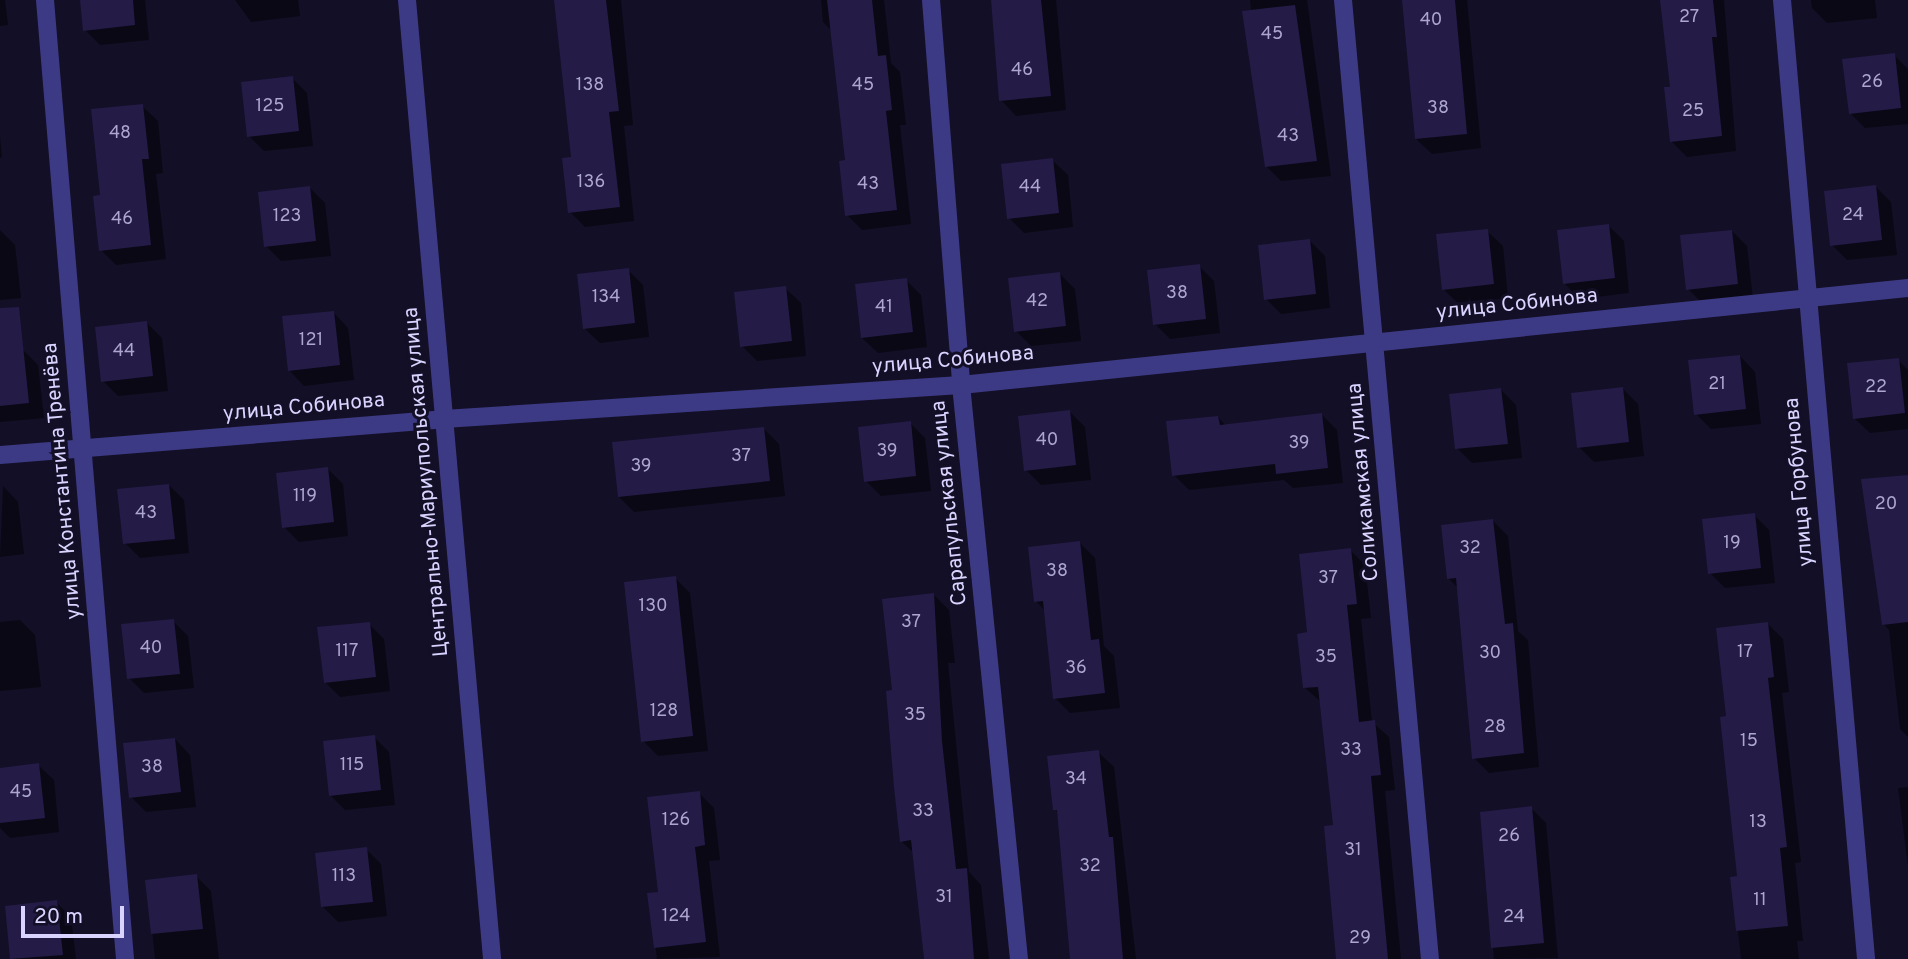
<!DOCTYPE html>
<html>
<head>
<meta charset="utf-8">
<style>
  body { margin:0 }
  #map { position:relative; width:1908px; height:959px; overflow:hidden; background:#130f26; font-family:Overpass,sans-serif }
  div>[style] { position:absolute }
  .shadow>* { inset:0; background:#0007 }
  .building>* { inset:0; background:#241b47 }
  .minor>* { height:18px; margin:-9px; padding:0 9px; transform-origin:9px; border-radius:9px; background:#3d3a85 }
  .tertiary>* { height:18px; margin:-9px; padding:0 9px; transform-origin:9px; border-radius:9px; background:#3d3a85 }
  span { translate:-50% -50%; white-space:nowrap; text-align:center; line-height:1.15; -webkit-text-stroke:6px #130f26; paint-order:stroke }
  .number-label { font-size:18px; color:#aca6d1 }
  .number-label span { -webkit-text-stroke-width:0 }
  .street-label { font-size:21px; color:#d9d4ff }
  .scale { position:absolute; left:21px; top:906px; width:103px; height:32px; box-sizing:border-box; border:4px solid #d9d4ff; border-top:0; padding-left:9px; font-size:21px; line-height:24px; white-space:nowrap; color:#d9d4ff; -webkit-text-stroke:5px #130f26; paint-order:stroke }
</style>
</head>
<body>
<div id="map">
  <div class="shadow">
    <i style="clip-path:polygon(0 0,5px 0,8px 25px,0 26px)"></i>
    <i style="clip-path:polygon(82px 0,145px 0,149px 40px,100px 45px,85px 30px)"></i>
    <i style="clip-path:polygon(235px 0,298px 0,300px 16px,251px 22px)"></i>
    <i style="clip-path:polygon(557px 0,621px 0,633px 125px,624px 126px,634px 221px,585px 227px,570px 212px,573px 159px)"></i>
    <i style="clip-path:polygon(821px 0,884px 0,891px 63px,900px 72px,906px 125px,900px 125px,911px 224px,862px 230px,847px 215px,847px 161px,832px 31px,823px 22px)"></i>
    <i style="clip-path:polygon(991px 0,1056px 0,1066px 110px,1016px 116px,1001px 100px)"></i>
    <i style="clip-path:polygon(1250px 0,1307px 0,1331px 176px,1281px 181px,1266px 166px)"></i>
    <i style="clip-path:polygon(1403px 0,1467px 0,1481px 148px,1432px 154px,1416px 139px)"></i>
    <i style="clip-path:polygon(1662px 0,1724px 0,1736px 151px,1687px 157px,1672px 142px,1672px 88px)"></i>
    <i style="clip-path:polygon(1811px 0,1875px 0,1877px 18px,1827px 23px,1812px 8px)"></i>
    <i style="clip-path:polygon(1894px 55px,1908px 69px,1908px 124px,1865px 128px,1850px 113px)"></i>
    <i style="clip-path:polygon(292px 78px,307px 93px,313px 146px,264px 151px,249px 136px)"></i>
    <i style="clip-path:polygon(142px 106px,158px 121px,163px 173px,156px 174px,166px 259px,116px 265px,101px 250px,102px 196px)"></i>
    <i style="clip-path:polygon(0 136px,2px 157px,0 158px)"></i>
    <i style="clip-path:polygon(1052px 160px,1068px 175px,1073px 227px,1024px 233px,1009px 218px)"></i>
    <i style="clip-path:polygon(1876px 187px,1891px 202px,1897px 255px,1847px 260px,1832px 245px)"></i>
    <i style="clip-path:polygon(310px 188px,325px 203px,331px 256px,281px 261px,266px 246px)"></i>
    <i style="clip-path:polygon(1609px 226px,1624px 241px,1629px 293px,1580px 299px,1565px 284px)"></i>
    <i style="clip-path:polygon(0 230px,15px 245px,21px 298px,0 300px)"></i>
    <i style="clip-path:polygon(1487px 231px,1503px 246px,1508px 298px,1459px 304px,1443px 289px)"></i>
    <i style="clip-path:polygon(1732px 231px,1747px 246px,1753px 299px,1703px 304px,1688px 289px)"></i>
    <i style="clip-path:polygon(1310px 241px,1325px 256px,1330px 308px,1281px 314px,1266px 299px)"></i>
    <i style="clip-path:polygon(1199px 266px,1214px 281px,1220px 333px,1170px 339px,1155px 324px)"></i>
    <i style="clip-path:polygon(628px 270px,643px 285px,649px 337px,600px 343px,584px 328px)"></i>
    <i style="clip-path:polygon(1060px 274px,1075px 289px,1081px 341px,1031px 346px,1016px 331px)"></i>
    <i style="clip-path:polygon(906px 280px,921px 295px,927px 347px,878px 353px,862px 338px)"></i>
    <i style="clip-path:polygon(785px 288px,801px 303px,806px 356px,757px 361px,742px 346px)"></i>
    <i style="clip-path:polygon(333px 312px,348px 328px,354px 380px,304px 386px,289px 370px)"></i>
    <i style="clip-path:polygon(147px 323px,162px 338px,168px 391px,118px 396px,103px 381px)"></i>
    <i style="clip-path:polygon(23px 350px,38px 365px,44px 418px,0 422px,0 353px)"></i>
    <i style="clip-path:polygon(1740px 356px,1755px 372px,1761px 424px,1711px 429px,1696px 414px)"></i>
    <i style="clip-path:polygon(1898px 360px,1908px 370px,1908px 429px,1870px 433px,1854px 418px)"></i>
    <i style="clip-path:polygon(1623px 389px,1638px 404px,1644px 456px,1594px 462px,1579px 447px)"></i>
    <i style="clip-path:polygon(1501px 390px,1516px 405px,1522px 458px,1472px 463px,1457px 448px)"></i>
    <i style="clip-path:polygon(1070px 412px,1085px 427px,1091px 480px,1041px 485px,1026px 470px)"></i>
    <i style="clip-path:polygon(1322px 415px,1337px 430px,1343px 483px,1293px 488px,1284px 480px,1189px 490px,1174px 475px,1218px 417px,1226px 426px)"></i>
    <i style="clip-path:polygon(910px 423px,925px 438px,931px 491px,881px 496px,866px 481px)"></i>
    <i style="clip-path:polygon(764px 429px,779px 444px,785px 496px,634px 512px,619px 497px)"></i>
    <i style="clip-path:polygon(328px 469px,343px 484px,348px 536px,299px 542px,284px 527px)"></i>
    <i style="clip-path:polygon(1908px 476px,1908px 737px,1900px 729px,1889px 630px,1884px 624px)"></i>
    <i style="clip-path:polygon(169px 485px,184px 500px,189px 553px,140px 558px,125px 543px)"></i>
    <i style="clip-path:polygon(3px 486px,18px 502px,24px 554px,0 557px)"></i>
    <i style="clip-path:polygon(1754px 515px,1769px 530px,1775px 583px,1725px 588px,1710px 573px)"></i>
    <i style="clip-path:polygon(1493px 521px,1508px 536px,1518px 631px,1528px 640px,1539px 767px,1489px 773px,1474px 758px,1458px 588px,1449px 579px)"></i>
    <i style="clip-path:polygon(1080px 543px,1095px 558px,1104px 646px,1114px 656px,1120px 708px,1070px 713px,1055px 698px,1045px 611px,1036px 601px)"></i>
    <i style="clip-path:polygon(1350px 550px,1365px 565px,1371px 618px,1361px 619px,1372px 722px,1389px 737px,1395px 790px,1385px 791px,1401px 959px,1338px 959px,1335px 827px,1321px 702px,1304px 687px,1309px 634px)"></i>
    <i style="clip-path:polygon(675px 578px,690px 593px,708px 751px,658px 756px,643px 741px)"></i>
    <i style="clip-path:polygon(934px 595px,949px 610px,955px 663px,948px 663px,969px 872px,981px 885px,989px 959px,924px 959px,914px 853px,901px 841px,894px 692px)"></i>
    <i style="clip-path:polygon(20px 620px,35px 635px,41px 687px,0 691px,0 622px)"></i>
    <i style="clip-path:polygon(173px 621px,188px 636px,194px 688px,144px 693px,129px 678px)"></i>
    <i style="clip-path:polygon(369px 624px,384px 639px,390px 691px,340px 697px,325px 682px)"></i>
    <i style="clip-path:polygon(1768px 624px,1783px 639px,1789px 692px,1782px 693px,1801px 862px,1795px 863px,1803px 941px,1797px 941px,1799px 959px,1741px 959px,1732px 878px,1739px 877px,1728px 718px)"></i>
    <i style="clip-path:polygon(374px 737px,389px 752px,395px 805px,345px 810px,330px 795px)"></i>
    <i style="clip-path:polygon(175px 739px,190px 755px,196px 807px,146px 812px,131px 797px)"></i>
    <i style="clip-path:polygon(1098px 752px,1114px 767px,1136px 959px,1074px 959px,1059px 814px,1055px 809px)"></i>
    <i style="clip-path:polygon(38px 765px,54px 780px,59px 832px,10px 838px,0 828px,0 769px)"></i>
    <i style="clip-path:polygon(1908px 787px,1908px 866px,1898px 788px)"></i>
    <i style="clip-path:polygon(699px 793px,714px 808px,720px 860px,709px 861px,720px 957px,657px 959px,649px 894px,660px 893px)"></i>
    <i style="clip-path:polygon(1531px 808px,1546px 823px,1558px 958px,1494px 959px,1481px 814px)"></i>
    <i style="clip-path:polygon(366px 849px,381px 864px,387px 916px,338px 922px,323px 907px)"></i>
    <i style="clip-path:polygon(196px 876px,211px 891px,219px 959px,155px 959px,147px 881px)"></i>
    <i style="clip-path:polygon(56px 902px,71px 917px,76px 959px,12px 959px,6px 908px)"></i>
  </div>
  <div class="building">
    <i style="clip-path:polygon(80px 0,133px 0,135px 25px,83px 31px)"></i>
    <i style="clip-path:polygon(554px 0,606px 0,619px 111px,609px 112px,620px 207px,568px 213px,562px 158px,571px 157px)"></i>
    <i style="clip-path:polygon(827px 0,872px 0,878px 56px,886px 55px,892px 110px,886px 111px,897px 210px,845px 216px,839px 161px,845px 160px)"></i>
    <i style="clip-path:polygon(991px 0,1041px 0,1051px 96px,999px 101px)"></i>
    <i style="clip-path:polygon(1402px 0,1455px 0,1467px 134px,1415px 139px)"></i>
    <i style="clip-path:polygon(1660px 0,1713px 0,1717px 37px,1712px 37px,1722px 136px,1670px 142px,1664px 87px,1670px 87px)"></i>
    <i style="clip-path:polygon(1295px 5px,1317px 161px,1265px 167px,1242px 11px)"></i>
    <i style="clip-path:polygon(1895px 53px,1901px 108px,1849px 114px,1842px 59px)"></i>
    <i style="clip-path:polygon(293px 76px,299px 131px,247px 137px,241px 82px)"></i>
    <i style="clip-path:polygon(143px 104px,149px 159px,142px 159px,151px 245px,99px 251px,93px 196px,100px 195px,91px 109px)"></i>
    <i style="clip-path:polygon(1053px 158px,1059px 213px,1007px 219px,1001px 164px)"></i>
    <i style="clip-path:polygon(1876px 185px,1882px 240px,1830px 246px,1824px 191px)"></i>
    <i style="clip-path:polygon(310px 186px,316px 241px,264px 247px,258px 192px)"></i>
    <i style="clip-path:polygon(1609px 224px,1615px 278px,1563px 284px,1557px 230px)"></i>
    <i style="clip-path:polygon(1488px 229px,1494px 284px,1442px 290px,1436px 234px)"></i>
    <i style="clip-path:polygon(1732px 230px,1738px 284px,1686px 290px,1680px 235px)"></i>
    <i style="clip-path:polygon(1310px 239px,1316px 294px,1264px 300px,1258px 245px)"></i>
    <i style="clip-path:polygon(1200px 264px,1206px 319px,1153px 325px,1147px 270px)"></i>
    <i style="clip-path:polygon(629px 268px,635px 323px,583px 329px,577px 274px)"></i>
    <i style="clip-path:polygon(1060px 272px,1066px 326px,1014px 332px,1008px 278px)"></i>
    <i style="clip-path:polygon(907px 278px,913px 332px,861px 338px,855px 284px)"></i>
    <i style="clip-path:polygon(786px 286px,792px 341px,740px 347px,734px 292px)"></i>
    <i style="clip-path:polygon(19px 307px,29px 403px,0 406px,0 308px)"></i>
    <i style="clip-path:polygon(334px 311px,340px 365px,288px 371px,282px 316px)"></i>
    <i style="clip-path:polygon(147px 321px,153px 376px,101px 382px,95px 327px)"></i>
    <i style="clip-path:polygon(1740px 355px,1746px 409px,1694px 415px,1688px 360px)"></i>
    <i style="clip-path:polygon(1899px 358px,1905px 413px,1853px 419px,1847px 363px)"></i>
    <i style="clip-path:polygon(1623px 387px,1629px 442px,1577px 448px,1571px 393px)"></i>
    <i style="clip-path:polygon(1501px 388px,1508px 444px,1455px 449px,1449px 394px)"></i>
    <i style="clip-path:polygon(1070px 410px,1076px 465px,1024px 471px,1018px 416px)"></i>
    <i style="clip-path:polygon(1322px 413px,1328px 468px,1276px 474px,1275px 464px,1172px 476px,1166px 421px,1218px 416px,1220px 425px)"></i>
    <i style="clip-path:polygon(911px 421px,916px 476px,864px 482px,858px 427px)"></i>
    <i style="clip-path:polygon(764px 427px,770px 481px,618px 497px,612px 442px)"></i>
    <i style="clip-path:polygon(328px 467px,334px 522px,282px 528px,276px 473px)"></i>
    <i style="clip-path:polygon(1908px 475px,1908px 622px,1882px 625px,1861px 479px)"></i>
    <i style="clip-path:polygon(169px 484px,175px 539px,123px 544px,117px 489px)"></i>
    <i style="clip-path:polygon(1755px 513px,1761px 568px,1708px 574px,1702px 519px)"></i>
    <i style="clip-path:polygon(1493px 519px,1505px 624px,1513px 623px,1524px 753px,1472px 759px,1456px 578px,1447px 579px,1441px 525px)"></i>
    <i style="clip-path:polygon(1080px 541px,1091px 640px,1099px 639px,1105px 693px,1053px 699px,1043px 601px,1034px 602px,1028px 547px)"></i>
    <i style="clip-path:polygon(1351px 548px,1357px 604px,1347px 605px,1359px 722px,1375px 720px,1381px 775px,1371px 776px,1388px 959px,1336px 959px,1324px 826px,1333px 825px,1318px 687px,1303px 688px,1297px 634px,1307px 632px,1299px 554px)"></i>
    <i style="clip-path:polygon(676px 576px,693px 736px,641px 742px,624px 582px)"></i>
    <i style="clip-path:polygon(934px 593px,942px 741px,956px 869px,967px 868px,974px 959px,924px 959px,911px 840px,900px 842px,894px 787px,886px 691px,892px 690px,882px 599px)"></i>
    <i style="clip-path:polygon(174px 619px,180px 674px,127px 679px,121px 624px)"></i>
    <i style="clip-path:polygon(370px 622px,376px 677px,324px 683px,317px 627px)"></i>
    <i style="clip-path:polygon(1768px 622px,1774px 677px,1768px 678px,1787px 847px,1780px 848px,1788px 926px,1736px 931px,1730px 877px,1737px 876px,1720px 717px,1726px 716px,1716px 628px)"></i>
    <i style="clip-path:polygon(375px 735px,381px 790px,329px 796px,323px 741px)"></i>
    <i style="clip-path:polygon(175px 738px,181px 792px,129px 798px,123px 743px)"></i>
    <i style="clip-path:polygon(1099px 750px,1109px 837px,1113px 837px,1123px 959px,1070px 959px,1057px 810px,1053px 810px,1047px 756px)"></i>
    <i style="clip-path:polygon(39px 763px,45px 818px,0 823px,0 768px)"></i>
    <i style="clip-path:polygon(700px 791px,705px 845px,695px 847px,706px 942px,654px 948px,647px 893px,658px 892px,647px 797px)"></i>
    <i style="clip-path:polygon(1532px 806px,1544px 943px,1491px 948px,1480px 812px)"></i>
    <i style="clip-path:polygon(367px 847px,373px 902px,321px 907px,315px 853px)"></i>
    <i style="clip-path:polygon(197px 874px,203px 929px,151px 934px,145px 880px)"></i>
    <i style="clip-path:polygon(57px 900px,63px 955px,10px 959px,5px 906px)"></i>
  </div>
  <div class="minor">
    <i style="left:45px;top:0;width:962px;rotate:85.23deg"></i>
    <i style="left:931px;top:0;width:386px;rotate:85.5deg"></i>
    <i style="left:961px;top:385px;width:577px;rotate:84.23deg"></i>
    <i style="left:1343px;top:0;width:963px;rotate:84.82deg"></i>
    <i style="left:1782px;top:0;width:963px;rotate:84.99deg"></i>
    <i style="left:0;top:455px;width:445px;rotate:-4.6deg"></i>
    <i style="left:444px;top:419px;width:518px;rotate:-3.76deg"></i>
    <i style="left:961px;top:385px;width:952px;rotate:-5.85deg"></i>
  </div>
  <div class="tertiary">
    <i style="left:407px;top:0;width:963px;rotate:84.93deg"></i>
  </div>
  <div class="number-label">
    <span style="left:1689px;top:18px">27</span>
    <span style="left:1431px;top:21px">40</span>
    <span style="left:1272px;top:35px">45</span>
    <span style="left:1022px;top:71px">46</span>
    <span style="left:1872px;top:83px">26</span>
    <span style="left:590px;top:86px">138</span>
    <span style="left:863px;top:86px">45</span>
    <span style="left:270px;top:107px">125</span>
    <span style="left:1438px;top:109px">38</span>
    <span style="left:1693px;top:112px">25</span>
    <span style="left:120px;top:134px">48</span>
    <span style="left:1288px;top:137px">43</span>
    <span style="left:591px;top:183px">136</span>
    <span style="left:868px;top:185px">43</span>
    <span style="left:1030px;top:188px">44</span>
    <span style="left:1853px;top:216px">24</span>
    <span style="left:287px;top:217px">123</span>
    <span style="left:122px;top:220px">46</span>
    <span style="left:1177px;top:294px">38</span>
    <span style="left:606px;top:298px">134</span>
    <span style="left:1037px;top:302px">42</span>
    <span style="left:884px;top:308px">41</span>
    <span style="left:311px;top:341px">121</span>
    <span style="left:124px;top:352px">44</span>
    <span style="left:1717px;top:385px">21</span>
    <span style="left:1876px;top:388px">22</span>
    <span style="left:1047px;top:441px">40</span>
    <span style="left:1299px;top:444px">39</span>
    <span style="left:887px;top:452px">39</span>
    <span style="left:741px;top:457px">37</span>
    <span style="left:641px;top:467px">39</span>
    <span style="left:305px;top:497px">119</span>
    <span style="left:1886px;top:505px">20</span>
    <span style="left:146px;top:514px">43</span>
    <span style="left:1732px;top:544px">19</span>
    <span style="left:1470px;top:549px">32</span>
    <span style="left:1057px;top:572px">38</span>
    <span style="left:1328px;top:579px">37</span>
    <span style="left:653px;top:607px">130</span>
    <span style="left:911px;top:623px">37</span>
    <span style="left:151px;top:649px">40</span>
    <span style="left:347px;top:652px">117</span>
    <span style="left:1745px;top:653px">17</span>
    <span style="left:1490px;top:654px">30</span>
    <span style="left:1326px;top:658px">35</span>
    <span style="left:1076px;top:669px">36</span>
    <span style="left:664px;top:712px">128</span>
    <span style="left:915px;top:716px">35</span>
    <span style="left:1495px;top:728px">28</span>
    <span style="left:1749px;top:742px">15</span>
    <span style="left:1351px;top:751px">33</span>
    <span style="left:352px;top:766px">115</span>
    <span style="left:152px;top:768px">38</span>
    <span style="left:1076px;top:780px">34</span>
    <span style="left:21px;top:793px">45</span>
    <span style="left:923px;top:812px">33</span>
    <span style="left:676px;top:821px">126</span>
    <span style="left:1758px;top:823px">13</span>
    <span style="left:1509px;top:837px">26</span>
    <span style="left:1353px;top:851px">31</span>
    <span style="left:1090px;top:867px">32</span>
    <span style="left:344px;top:877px">113</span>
    <span style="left:944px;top:898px">31</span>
    <span style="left:1760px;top:901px">11</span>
    <span style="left:676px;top:917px">124</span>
    <span style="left:1514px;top:918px">24</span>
    <span style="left:1360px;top:939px">29</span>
  </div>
  <div class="street-label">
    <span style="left:1517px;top:305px;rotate:-6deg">улица Собинова</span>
    <span style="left:953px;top:361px;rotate:-5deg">улица Собинова</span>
    <span style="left:304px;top:408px;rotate:-5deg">улица Собинова</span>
    <span style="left:63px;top:481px;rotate:-95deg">улица Константина Тренёва</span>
    <span style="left:427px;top:482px;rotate:-95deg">Центрально-Мариупольская улица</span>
    <span style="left:1364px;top:482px;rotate:-95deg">Соликамская улица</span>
    <span style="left:1800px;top:482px;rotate:-95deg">улица Горбунова</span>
    <span style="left:950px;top:503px;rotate:-96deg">Сарапульская улица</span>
  </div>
  <div class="scale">20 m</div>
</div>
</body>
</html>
